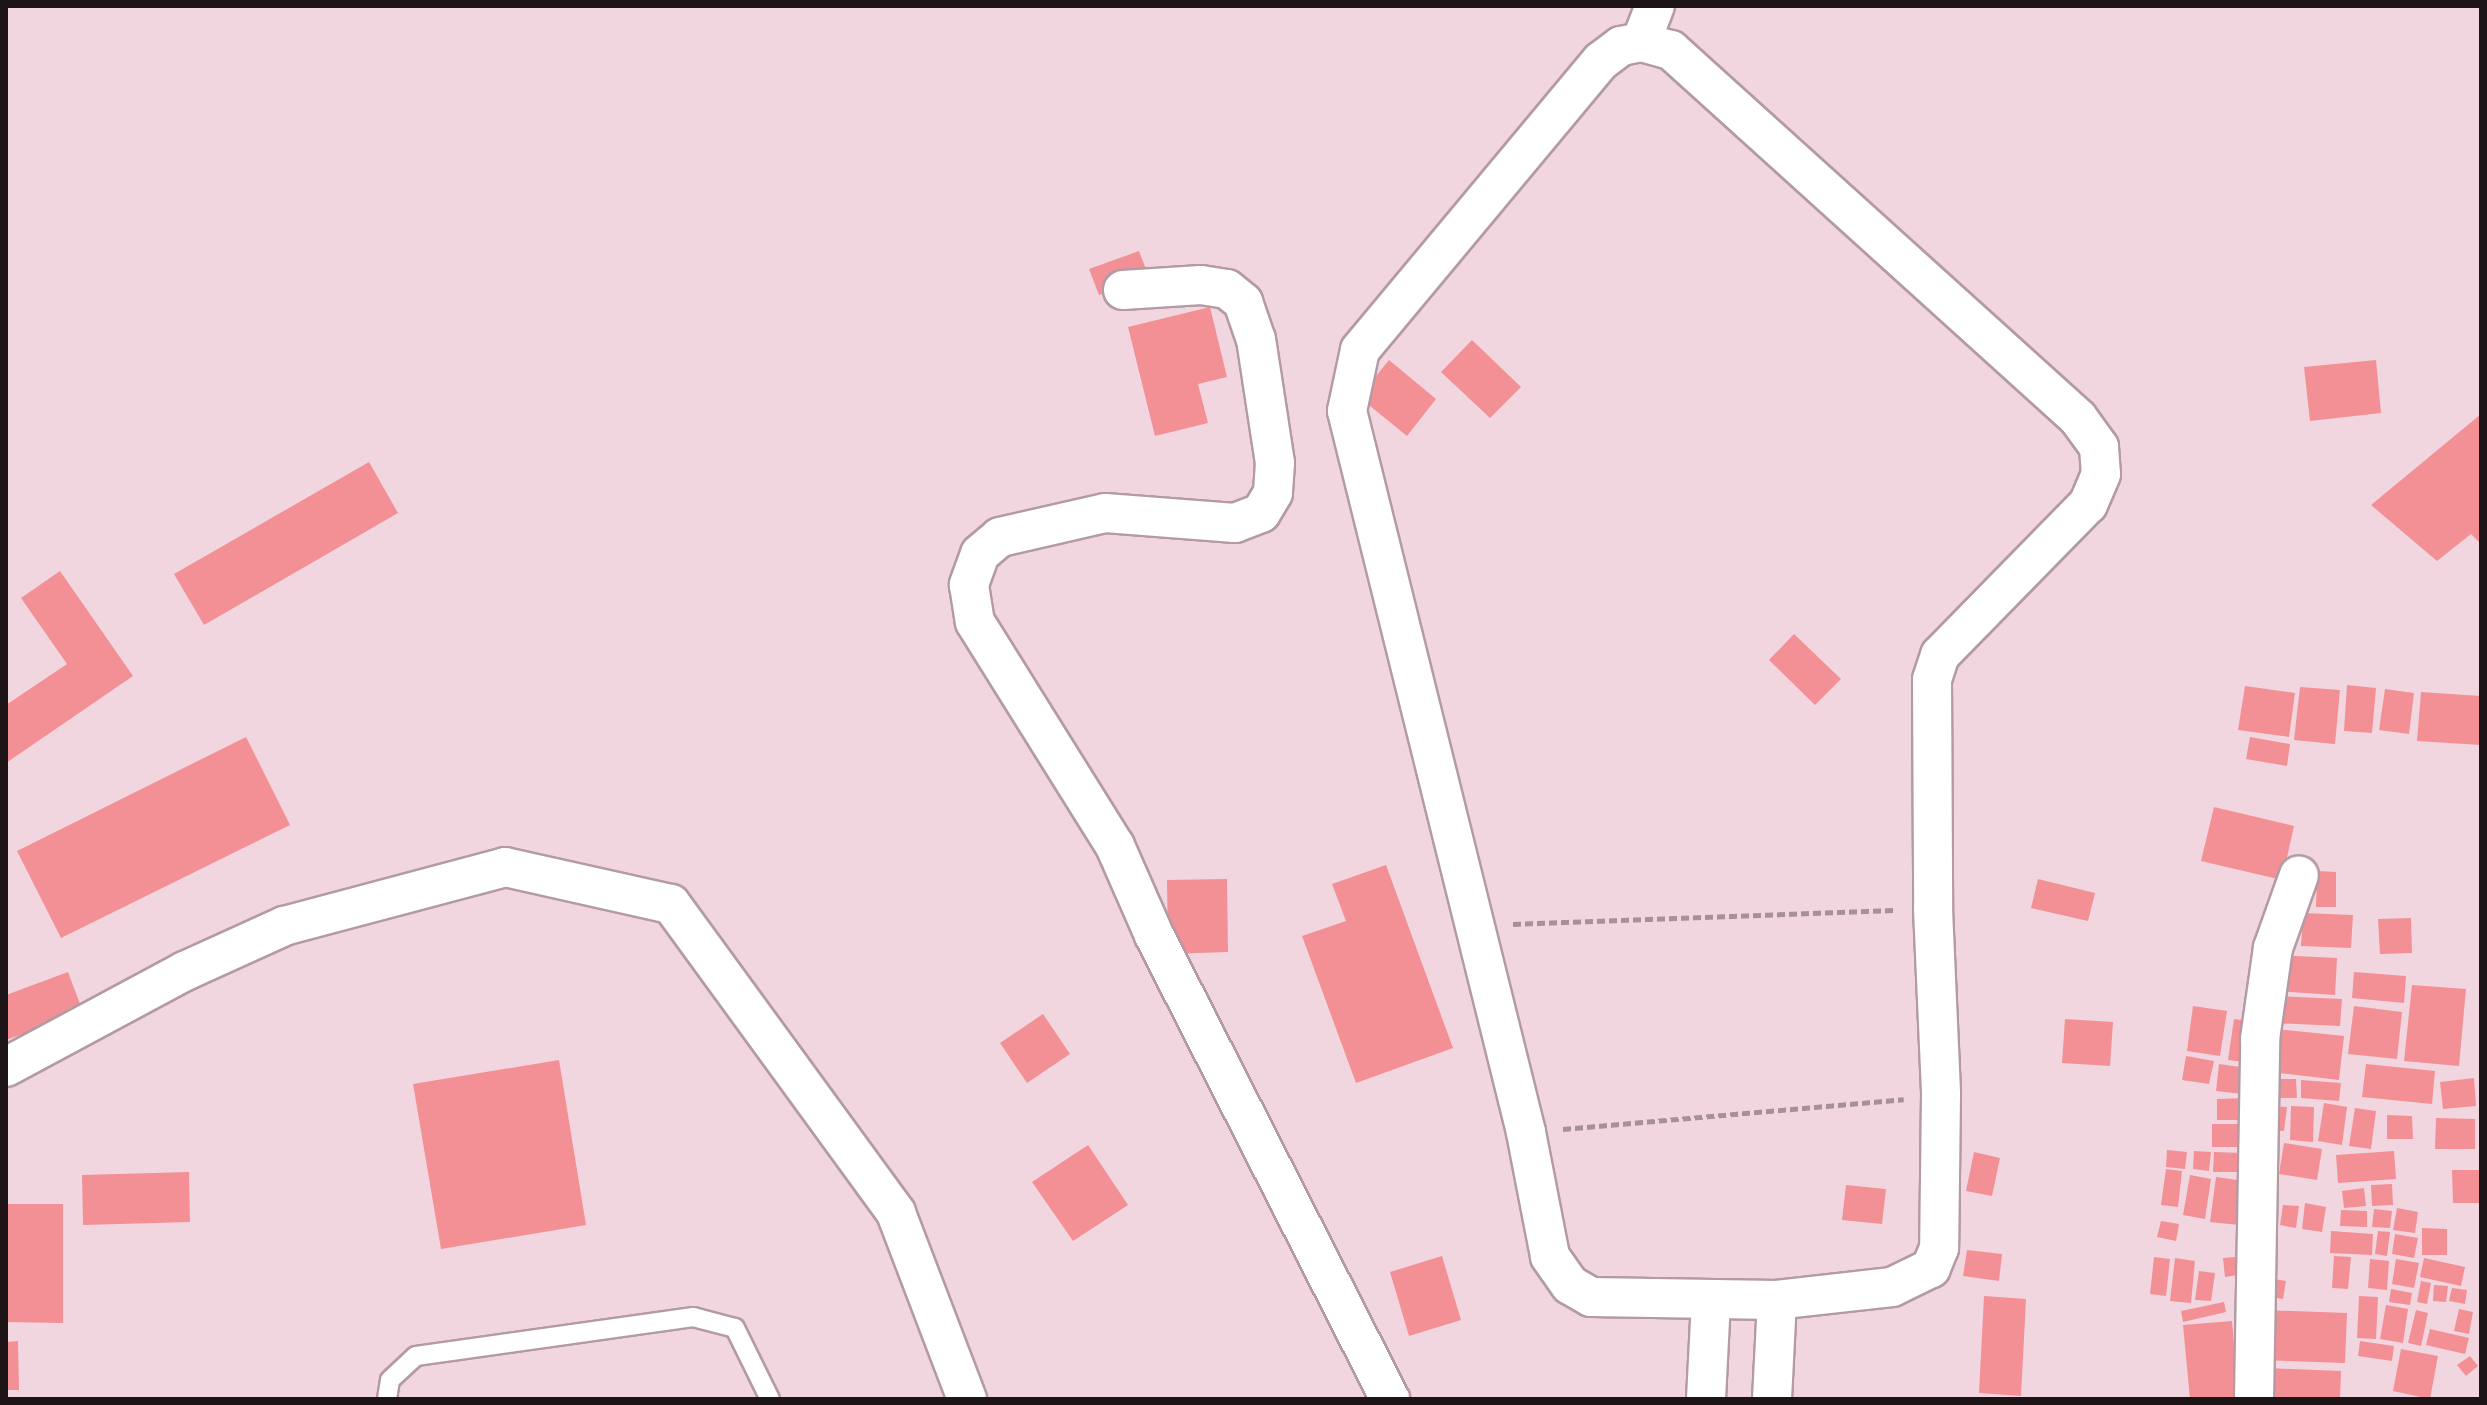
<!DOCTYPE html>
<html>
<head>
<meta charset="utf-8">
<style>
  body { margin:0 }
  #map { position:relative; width:2487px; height:1405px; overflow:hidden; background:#f1d6e0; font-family:Signika,sans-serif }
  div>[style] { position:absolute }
  .building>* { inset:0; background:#f39095 }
  .path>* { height:5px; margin-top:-2.5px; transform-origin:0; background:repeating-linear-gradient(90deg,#a69199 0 8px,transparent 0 12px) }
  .roads { filter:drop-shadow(2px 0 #b39aa3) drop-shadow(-2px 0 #b39aa3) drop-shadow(0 2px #b39aa3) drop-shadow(0 -2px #b39aa3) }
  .lane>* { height:18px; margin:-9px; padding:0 9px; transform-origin:9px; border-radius:9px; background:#fff }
  .street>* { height:38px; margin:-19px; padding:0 19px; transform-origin:19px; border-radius:19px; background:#fff }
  span { translate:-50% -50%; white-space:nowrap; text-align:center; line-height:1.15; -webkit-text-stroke:7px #fee3ee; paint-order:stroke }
  .frame { position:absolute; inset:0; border:8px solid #1d1418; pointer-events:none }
</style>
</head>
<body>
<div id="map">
  <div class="building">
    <i style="clip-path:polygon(1139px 251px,1149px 277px,1099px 295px,1089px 269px)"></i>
    <i style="clip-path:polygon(1210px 307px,1227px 377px,1198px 384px,1208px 423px,1155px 436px,1128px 327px)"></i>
    <i style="clip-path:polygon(1472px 340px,1521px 387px,1490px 418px,1441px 372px)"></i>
    <i style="clip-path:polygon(1389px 360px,1436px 399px,1407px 436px,1359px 397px)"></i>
    <i style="clip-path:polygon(2376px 360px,2381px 413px,2310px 421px,2304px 367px)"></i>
    <i style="clip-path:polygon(2481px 414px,2481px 544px,2471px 534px,2437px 561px,2371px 505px)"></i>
    <i style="clip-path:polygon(369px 462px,398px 513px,204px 625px,174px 574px)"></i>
    <i style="clip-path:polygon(60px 571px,133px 676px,6px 763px,6px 705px,67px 664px,21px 598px)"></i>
    <i style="clip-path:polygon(1794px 634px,1841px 679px,1815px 705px,1769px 660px)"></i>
    <i style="clip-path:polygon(2347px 685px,2376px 688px,2372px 733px,2344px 731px)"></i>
    <i style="clip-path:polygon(2245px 686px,2295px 693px,2289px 737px,2238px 730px)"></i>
    <i style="clip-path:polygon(2300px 687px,2340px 690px,2335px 744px,2294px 740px)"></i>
    <i style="clip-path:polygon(2385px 689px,2414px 693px,2409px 734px,2379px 730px)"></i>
    <i style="clip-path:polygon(2421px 692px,2481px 696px,2481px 745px,2417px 741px)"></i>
    <i style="clip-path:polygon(246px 737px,290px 825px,61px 938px,17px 851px)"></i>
    <i style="clip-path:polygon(2250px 737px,2290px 744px,2287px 766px,2246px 759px)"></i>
    <i style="clip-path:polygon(2214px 807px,2294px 826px,2282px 880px,2201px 861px)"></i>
    <i style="clip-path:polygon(1386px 865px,1453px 1048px,1356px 1083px,1302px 936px,1346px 921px,1332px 884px)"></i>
    <i style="clip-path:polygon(2317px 871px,2336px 872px,2336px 907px,2316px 907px)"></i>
    <i style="clip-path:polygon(1227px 879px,1228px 952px,1168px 954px,1167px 880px)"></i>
    <i style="clip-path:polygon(2038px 879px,2095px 893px,2088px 921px,2031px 908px)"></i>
    <i style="clip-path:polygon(2303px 913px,2353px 915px,2351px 948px,2301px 946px)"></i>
    <i style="clip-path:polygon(2411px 918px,2412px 953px,2380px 954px,2378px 919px)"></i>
    <i style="clip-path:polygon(2278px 955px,2337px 958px,2335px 995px,2275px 991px)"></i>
    <i style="clip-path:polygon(68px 972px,83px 1012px,6px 1040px,6px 995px)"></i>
    <i style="clip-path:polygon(2354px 972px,2406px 976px,2404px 1003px,2352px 998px)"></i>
    <i style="clip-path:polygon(2412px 985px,2466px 989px,2459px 1066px,2404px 1061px)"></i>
    <i style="clip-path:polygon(2276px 996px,2342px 999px,2340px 1026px,2274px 1023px)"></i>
    <i style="clip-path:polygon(2193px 1006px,2227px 1011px,2220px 1056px,2187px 1051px)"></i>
    <i style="clip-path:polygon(2354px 1006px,2402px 1012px,2397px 1059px,2348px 1054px)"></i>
    <i style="clip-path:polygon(1043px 1014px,1070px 1054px,1027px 1083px,1000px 1043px)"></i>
    <i style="clip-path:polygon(2065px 1019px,2113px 1022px,2110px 1066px,2062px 1063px)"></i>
    <i style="clip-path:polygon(2234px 1019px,2257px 1022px,2252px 1063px,2228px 1060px)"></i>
    <i style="clip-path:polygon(2275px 1029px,2344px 1036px,2339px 1080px,2270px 1072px)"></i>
    <i style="clip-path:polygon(2186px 1056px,2214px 1061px,2209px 1084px,2182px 1080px)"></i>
    <i style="clip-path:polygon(559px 1060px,586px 1225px,441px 1249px,413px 1084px)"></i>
    <i style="clip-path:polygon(2219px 1064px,2255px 1069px,2251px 1095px,2216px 1091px)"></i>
    <i style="clip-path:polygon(2366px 1064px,2435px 1071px,2432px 1104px,2362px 1097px)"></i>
    <i style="clip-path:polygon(2474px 1078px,2476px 1106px,2443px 1109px,2440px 1082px)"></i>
    <i style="clip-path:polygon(2279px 1079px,2296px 1079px,2297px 1098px,2279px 1098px)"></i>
    <i style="clip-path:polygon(2301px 1080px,2341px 1083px,2339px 1101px,2301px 1098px)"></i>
    <i style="clip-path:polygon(2246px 1098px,2246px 1120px,2217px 1120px,2217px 1099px)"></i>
    <i style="clip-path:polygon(2324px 1103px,2347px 1107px,2342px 1145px,2318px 1141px)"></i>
    <i style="clip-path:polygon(2266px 1106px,2287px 1107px,2284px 1131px,2263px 1130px)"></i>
    <i style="clip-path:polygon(2291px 1106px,2314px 1107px,2313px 1142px,2290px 1140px)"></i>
    <i style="clip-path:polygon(2355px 1108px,2376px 1111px,2371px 1149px,2349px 1146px)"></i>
    <i style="clip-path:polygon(2387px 1115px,2412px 1116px,2413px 1139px,2387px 1139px)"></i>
    <i style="clip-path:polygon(2436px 1118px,2475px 1119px,2475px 1149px,2435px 1149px)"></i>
    <i style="clip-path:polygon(2212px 1124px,2242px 1124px,2242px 1147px,2212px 1147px)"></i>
    <i style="clip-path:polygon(2284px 1143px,2322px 1149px,2317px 1180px,2279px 1174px)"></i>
    <i style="clip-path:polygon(1088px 1145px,1128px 1205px,1073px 1241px,1032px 1182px)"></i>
    <i style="clip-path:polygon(2167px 1150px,2187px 1152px,2185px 1169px,2166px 1167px)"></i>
    <i style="clip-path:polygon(2194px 1151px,2211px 1152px,2209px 1171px,2193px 1169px)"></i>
    <i style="clip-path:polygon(2394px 1151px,2396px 1179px,2338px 1183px,2336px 1155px)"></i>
    <i style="clip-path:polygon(1974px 1152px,2000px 1158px,1992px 1196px,1966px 1191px)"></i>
    <i style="clip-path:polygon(2214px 1152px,2243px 1153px,2243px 1172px,2213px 1172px)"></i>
    <i style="clip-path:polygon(2166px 1169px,2182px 1171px,2178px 1207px,2161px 1205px)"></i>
    <i style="clip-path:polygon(2452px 1170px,2479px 1170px,2479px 1203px,2453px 1203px)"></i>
    <i style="clip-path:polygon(189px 1172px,190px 1222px,83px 1225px,82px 1175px)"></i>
    <i style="clip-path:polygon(2190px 1175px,2211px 1179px,2205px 1219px,2183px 1215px)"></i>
    <i style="clip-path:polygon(2216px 1177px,2245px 1181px,2239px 1225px,2210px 1222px)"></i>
    <i style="clip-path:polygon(2392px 1184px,2393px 1205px,2372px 1206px,2371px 1185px)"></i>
    <i style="clip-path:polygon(1846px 1185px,1886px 1189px,1882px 1224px,1842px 1220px)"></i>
    <i style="clip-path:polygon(2364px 1188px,2366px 1206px,2344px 1208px,2342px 1191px)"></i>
    <i style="clip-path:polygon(2305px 1203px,2326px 1207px,2322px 1232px,2302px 1229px)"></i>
    <i style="clip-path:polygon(6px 1204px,63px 1204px,63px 1323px,6px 1322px)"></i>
    <i style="clip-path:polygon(2283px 1205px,2299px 1206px,2296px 1228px,2280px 1225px)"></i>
    <i style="clip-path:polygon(2397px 1208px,2418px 1212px,2415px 1233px,2393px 1230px)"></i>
    <i style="clip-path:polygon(2374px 1209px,2392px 1211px,2390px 1228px,2372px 1227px)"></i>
    <i style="clip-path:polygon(2341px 1210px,2367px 1211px,2367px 1227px,2340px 1226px)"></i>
    <i style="clip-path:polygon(2161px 1221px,2179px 1224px,2176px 1241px,2157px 1237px)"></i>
    <i style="clip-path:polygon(2422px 1228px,2447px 1229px,2447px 1255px,2422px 1255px)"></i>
    <i style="clip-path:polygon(2331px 1231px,2373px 1234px,2372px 1255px,2330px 1253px)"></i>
    <i style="clip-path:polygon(2378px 1231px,2390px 1232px,2387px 1256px,2375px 1254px)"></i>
    <i style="clip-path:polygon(2395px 1234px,2418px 1238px,2414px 1258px,2392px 1254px)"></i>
    <i style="clip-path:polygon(1967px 1250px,2002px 1254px,1999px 1281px,1963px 1276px)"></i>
    <i style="clip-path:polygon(1442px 1256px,1461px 1320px,1409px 1336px,1390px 1272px)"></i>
    <i style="clip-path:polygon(2334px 1256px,2351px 1257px,2348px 1289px,2332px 1288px)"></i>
    <i style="clip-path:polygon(2154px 1257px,2170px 1259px,2166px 1296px,2150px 1294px)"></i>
    <i style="clip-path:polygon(2235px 1257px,2237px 1275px,2225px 1277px,2223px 1258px)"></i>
    <i style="clip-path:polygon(2175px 1258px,2195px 1261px,2191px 1303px,2170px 1301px)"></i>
    <i style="clip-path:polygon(2424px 1258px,2465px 1267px,2461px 1286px,2420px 1277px)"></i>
    <i style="clip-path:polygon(2370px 1259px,2389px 1261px,2387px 1290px,2368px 1288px)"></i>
    <i style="clip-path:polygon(2396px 1259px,2419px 1263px,2414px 1288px,2392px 1284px)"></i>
    <i style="clip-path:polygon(2199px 1271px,2215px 1273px,2211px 1301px,2195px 1300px)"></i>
    <i style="clip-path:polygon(2262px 1277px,2286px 1281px,2283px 1299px,2259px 1295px)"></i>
    <i style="clip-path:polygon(2421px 1281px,2431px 1283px,2427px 1304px,2417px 1302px)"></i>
    <i style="clip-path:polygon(2434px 1285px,2448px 1286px,2446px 1302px,2433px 1301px)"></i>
    <i style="clip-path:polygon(2452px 1288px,2467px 1290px,2465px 1304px,2449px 1301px)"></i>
    <i style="clip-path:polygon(2391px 1289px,2412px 1293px,2410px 1305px,2389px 1302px)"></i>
    <i style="clip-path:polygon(1984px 1296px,2026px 1299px,2021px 1396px,1979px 1393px)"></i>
    <i style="clip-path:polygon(2359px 1296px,2378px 1297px,2376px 1339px,2357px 1338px)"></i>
    <i style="clip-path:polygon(2224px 1302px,2226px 1312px,2183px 1322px,2181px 1311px)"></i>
    <i style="clip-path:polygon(2386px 1305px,2408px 1309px,2403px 1343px,2380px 1339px)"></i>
    <i style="clip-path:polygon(2459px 1309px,2473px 1312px,2469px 1334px,2454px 1331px)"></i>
    <i style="clip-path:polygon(2262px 1310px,2347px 1313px,2345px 1363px,2260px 1360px)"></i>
    <i style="clip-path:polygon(2416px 1310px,2428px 1313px,2421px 1346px,2408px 1343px)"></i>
    <i style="clip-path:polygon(2232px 1321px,2239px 1397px,2190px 1399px,2183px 1325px)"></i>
    <i style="clip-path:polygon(2430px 1329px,2469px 1338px,2465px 1354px,2426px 1345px)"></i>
    <i style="clip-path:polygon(18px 1341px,19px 1390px,6px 1390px,6px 1342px)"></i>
    <i style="clip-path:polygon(2360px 1341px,2394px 1346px,2392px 1361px,2358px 1356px)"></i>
    <i style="clip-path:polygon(2401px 1349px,2438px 1356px,2430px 1399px,2393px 1391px)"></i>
    <i style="clip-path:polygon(2470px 1356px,2478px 1366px,2466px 1376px,2457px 1365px)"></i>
    <i style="clip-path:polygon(2265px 1368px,2341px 1371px,2340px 1399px,2264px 1398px)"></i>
  </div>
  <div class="path">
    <i style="left:1513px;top:924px;width:381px;rotate:-2.1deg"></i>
    <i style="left:1563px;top:1129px;width:342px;rotate:-5deg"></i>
  </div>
  <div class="roads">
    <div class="lane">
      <i style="left:387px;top:1399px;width:19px;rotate:-81deg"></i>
      <i style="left:390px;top:1380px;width:35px;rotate:-43deg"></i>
      <i style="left:416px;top:1356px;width:280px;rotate:-8deg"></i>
      <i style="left:693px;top:1317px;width:43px;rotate:14.7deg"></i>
      <i style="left:735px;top:1328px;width:79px;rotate:63.8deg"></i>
    </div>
    <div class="street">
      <i style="left:1641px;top:42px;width:31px;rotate:15deg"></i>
      <i style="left:1671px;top:50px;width:549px;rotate:42.12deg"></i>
      <i style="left:2078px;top:418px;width:36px;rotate:54deg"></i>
      <i style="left:2099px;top:447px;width:27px;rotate:86deg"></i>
      <i style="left:2101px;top:474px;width:33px;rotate:113deg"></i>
      <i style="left:2088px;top:504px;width:211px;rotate:134.4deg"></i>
      <i style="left:1940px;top:655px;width:26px;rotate:108deg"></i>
      <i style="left:1932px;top:680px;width:229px;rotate:89.7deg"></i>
      <i style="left:1933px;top:909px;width:186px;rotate:87.5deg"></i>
      <i style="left:1941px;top:1095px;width:153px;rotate:90.7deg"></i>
      <i style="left:1939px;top:1248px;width:22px;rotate:112deg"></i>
      <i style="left:1931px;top:1268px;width:43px;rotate:154deg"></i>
      <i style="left:1892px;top:1287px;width:116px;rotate:173.6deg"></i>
      <i style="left:1777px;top:1300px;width:186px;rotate:-179.1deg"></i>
      <i style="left:1591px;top:1297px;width:24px;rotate:-150deg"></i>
      <i style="left:1570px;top:1285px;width:35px;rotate:-125deg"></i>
      <i style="left:1550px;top:1256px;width:126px;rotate:-101deg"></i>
      <i style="left:1526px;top:1132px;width:743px;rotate:-103.94deg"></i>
      <i style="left:1347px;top:411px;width:62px;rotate:-78deg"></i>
      <i style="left:1360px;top:350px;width:376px;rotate:-50.2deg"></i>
      <i style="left:1601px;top:61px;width:25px;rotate:-37deg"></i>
      <i style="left:1621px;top:46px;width:20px;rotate:-11deg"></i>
      <i style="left:1641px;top:42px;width:39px;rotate:-69deg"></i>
      <i style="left:1123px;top:290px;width:78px;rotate:-3.7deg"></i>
      <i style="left:1201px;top:285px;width:26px;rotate:9deg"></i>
      <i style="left:1227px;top:289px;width:21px;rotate:39deg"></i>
      <i style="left:1243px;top:302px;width:39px;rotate:71deg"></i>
      <i style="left:1256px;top:339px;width:125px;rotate:81.3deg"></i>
      <i style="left:1275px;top:463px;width:30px;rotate:94deg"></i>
      <i style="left:1273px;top:493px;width:23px;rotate:121deg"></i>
      <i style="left:1261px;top:513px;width:28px;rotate:159deg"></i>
      <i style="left:1235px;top:523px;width:130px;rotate:-175.6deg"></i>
      <i style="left:1105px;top:513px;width:108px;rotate:167.1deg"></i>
      <i style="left:1000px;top:537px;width:26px;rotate:140deg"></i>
      <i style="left:980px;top:554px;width:33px;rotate:110deg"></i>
      <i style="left:969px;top:585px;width:37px;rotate:81deg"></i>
      <i style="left:975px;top:622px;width:264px;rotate:58deg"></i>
      <i style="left:1115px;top:846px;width:97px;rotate:66.3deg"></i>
      <i style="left:1154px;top:935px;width:521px;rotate:63.04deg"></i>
      <i style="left:6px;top:1067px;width:203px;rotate:-28.2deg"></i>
      <i style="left:185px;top:971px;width:109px;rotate:-24.4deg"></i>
      <i style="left:284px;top:926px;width:229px;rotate:-14.9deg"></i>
      <i style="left:505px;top:867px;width:170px;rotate:12.6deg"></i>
      <i style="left:671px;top:904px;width:382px;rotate:53.9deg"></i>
      <i style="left:896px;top:1213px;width:199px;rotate:69.1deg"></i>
      <i style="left:1706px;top:1399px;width:98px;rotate:-87.1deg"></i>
      <i style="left:1772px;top:1399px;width:99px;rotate:-87.1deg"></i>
      <i style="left:2254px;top:1399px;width:360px;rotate:-89deg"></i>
      <i style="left:2260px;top:1039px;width:92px;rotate:-81.9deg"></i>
      <i style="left:2273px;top:948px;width:77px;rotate:-70.4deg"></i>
    </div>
  </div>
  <div class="frame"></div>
</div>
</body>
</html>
